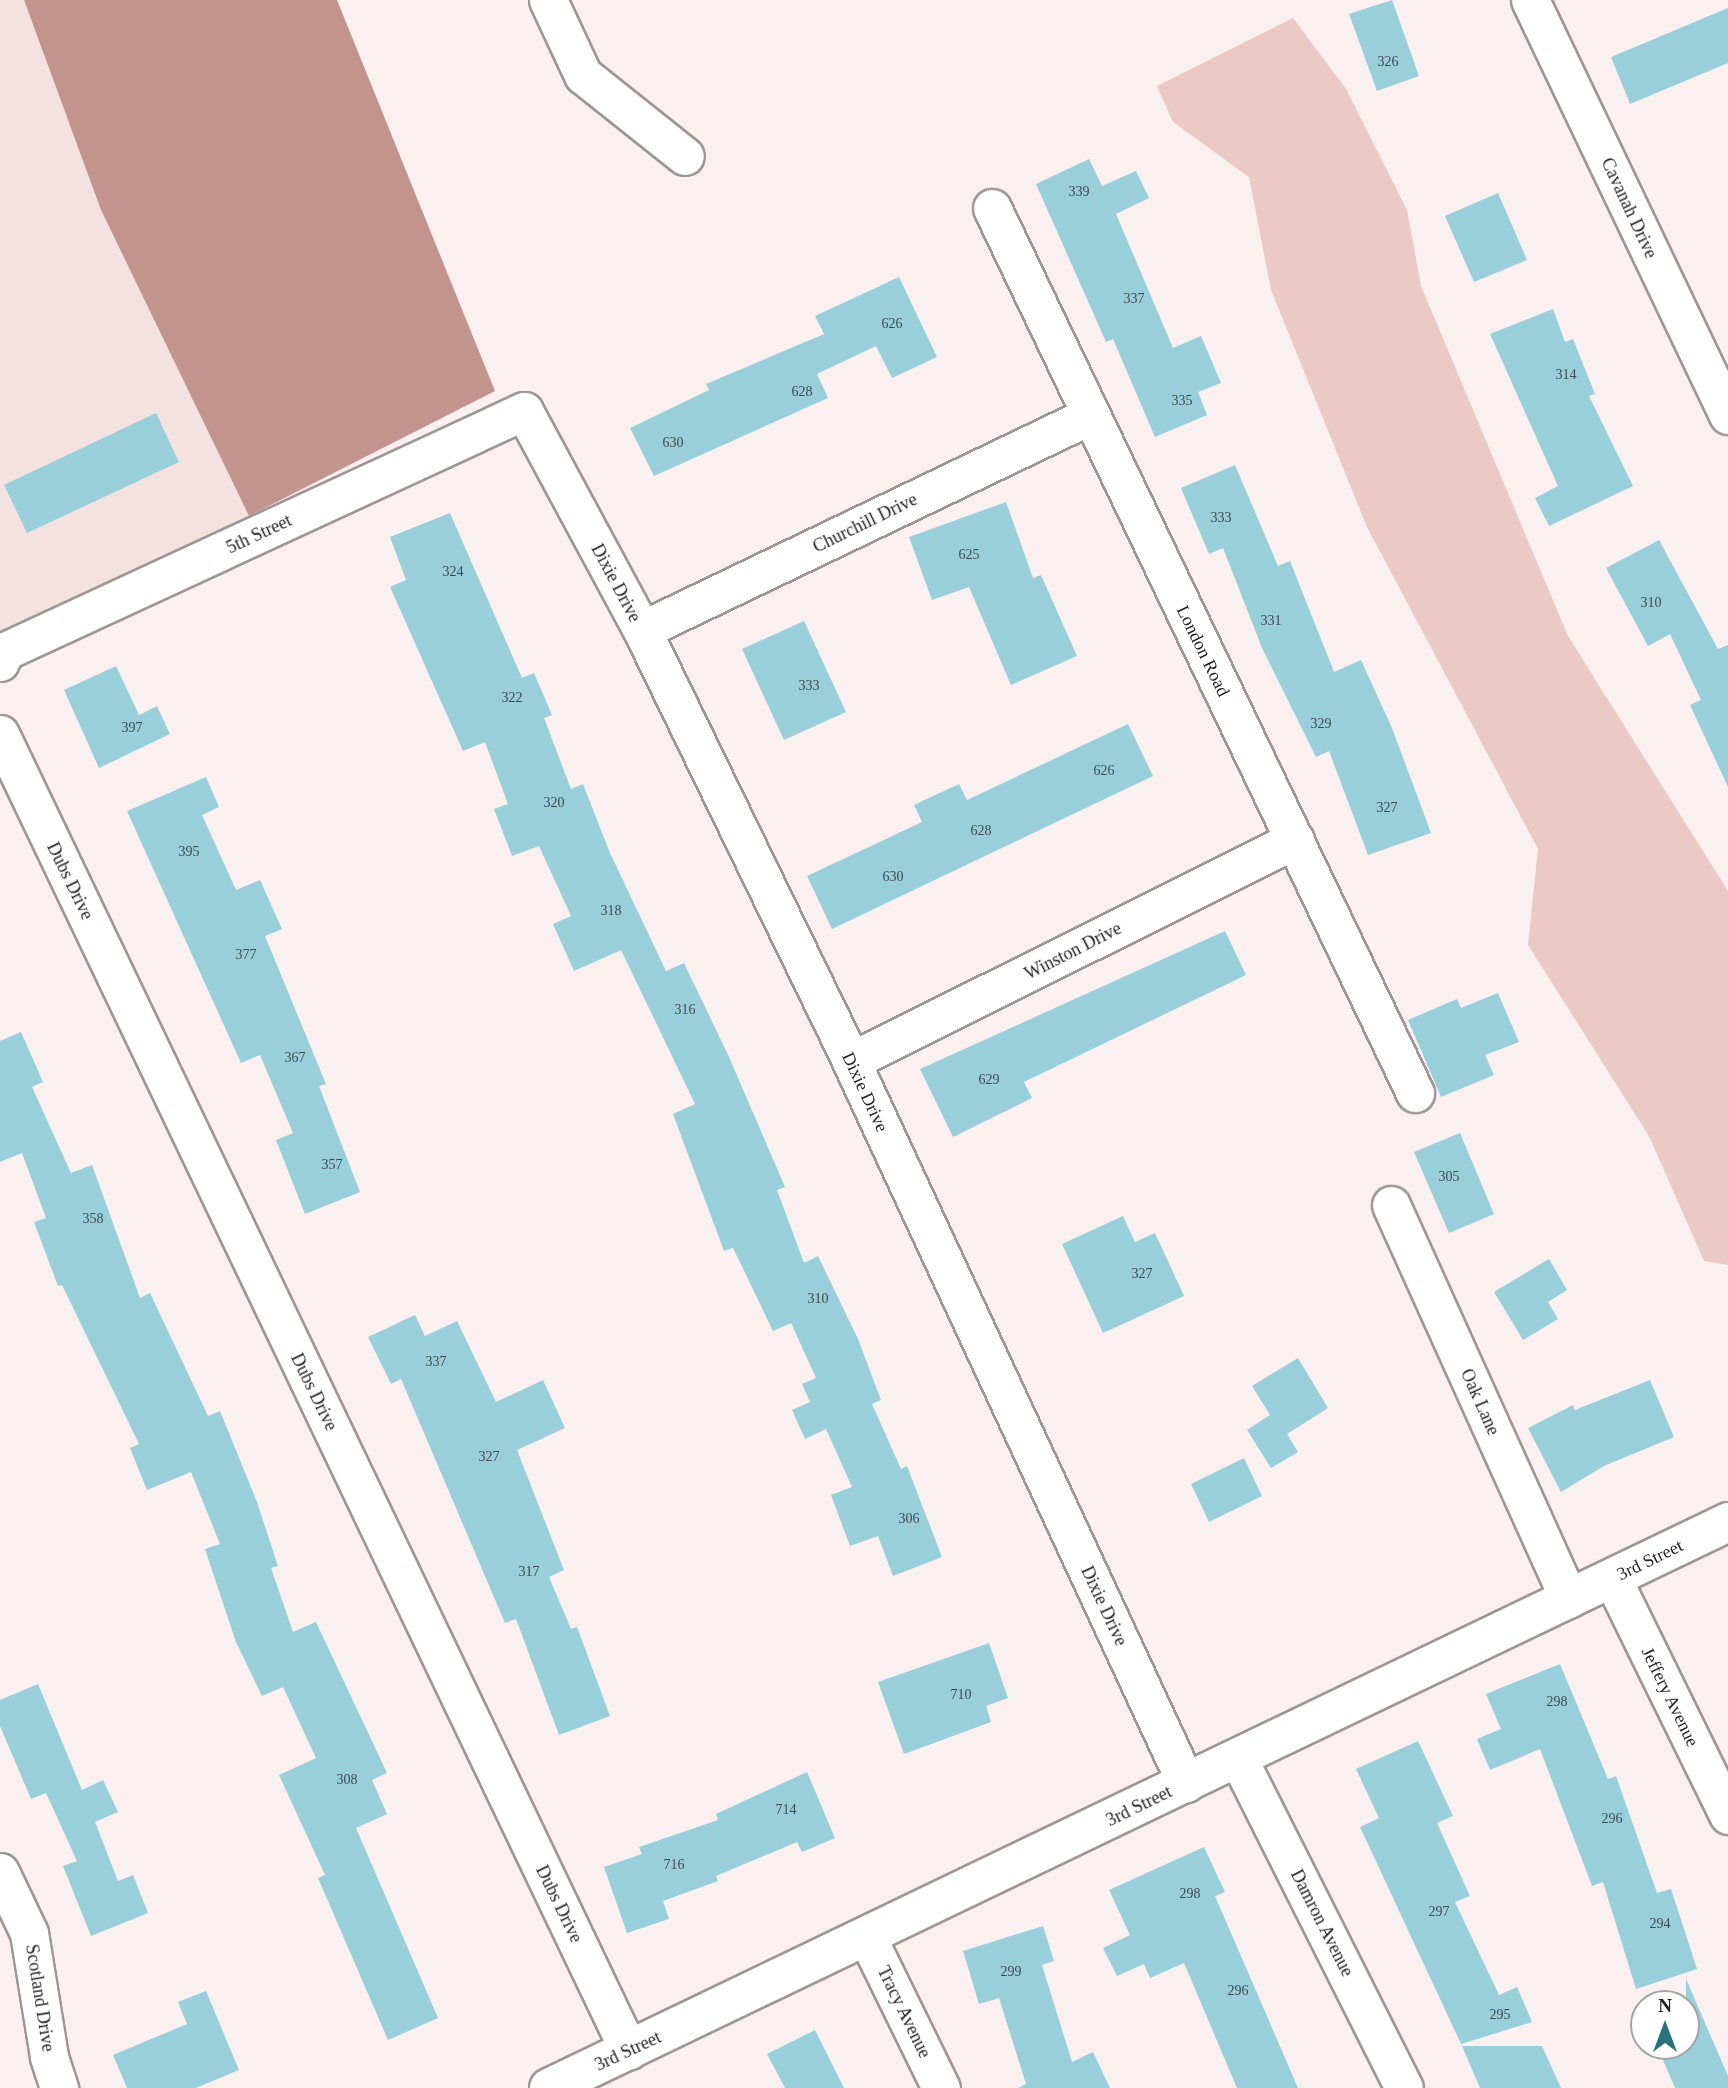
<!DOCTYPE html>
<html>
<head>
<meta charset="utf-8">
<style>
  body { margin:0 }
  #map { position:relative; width:1728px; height:2088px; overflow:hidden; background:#f9f0ef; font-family:Georgia,serif }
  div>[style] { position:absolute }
  .built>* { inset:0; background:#f4e2e0 }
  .green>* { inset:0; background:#ebc9c4 }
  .water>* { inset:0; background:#c3948d }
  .building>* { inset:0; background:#99cfdb }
  .roads { filter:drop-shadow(2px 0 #9e9695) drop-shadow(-2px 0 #9e9695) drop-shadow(0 2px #9e9695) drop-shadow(0 -2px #9e9695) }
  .street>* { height:37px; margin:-18.5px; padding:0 18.5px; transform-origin:18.5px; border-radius:18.5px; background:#fff }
  .secondary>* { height:38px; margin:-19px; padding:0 19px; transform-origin:19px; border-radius:19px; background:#fff }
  span { translate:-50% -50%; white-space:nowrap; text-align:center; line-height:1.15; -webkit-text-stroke:5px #fff; paint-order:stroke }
  .number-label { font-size:14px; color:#3f4a4c }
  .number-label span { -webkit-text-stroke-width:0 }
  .street-label { font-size:18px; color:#211d1d }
  .north { position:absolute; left:1630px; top:1990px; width:70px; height:70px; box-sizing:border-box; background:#fff; border:2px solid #a6a5a5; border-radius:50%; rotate:0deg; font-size:19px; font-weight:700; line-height:28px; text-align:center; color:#211d1d }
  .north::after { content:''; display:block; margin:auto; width:24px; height:32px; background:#2b717f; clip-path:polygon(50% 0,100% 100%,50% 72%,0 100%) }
</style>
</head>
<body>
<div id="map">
  <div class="built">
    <i style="clip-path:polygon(0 0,24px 0,101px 210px,249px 516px,0 631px)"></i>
  </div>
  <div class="green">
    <i style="clip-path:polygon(1293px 18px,1346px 89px,1407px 210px,1421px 286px,1568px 636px,1728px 891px,1728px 1265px,1704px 1261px,1649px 1136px,1528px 945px,1538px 849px,1367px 527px,1271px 290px,1249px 177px,1173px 122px,1157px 86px)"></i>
  </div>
  <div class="water">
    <i style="clip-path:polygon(24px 0,337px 0,495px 391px,249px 516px,101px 210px)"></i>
  </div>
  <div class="building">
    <i style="clip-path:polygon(1392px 0,1419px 76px,1377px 91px,1349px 14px)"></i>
    <i style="clip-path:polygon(1728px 8px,1728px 63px,1630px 104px,1611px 57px)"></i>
    <i style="clip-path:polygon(1089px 159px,1102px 186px,1136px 171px,1149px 198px,1116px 214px,1173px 348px,1201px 336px,1221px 383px,1198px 392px,1207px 415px,1155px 437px,1113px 339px,1106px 342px,1036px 184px)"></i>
    <i style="clip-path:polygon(1498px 193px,1527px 260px,1474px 282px,1445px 216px)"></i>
    <i style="clip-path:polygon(899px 277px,937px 357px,892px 378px,876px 346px,817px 374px,828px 398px,654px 476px,630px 428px,709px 390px,706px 384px,824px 334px,815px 316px)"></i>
    <i style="clip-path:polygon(1553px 309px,1565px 342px,1573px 339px,1595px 394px,1589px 396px,1633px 486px,1549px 526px,1535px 498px,1558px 486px,1490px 334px)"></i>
    <i style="clip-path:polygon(156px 413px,179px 462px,27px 533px,4px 485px)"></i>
    <i style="clip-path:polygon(1235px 465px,1278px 566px,1290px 561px,1334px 672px,1361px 660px,1392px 728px,1431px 833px,1368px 855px,1329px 751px,1316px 757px,1262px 648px,1223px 548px,1209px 554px,1181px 488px)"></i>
    <i style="clip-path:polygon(1006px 502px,1033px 578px,1041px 575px,1077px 656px,1011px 685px,969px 587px,932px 600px,909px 537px)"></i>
    <i style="clip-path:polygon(450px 513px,522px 678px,534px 673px,552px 715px,544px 718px,571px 789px,583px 784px,610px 853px,666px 971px,684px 963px,729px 1057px,785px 1187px,777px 1190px,804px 1263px,818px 1256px,858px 1339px,881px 1400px,872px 1404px,901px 1469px,907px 1466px,942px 1557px,893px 1576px,878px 1536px,850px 1546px,831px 1495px,852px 1487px,826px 1429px,805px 1439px,792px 1410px,810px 1402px,802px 1384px,816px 1378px,791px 1323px,773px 1331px,733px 1248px,724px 1251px,673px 1114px,695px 1104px,621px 950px,574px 971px,553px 924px,571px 916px,539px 846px,512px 856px,494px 809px,508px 804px,485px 742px,463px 751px,390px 587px,406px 580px,390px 537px)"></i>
    <i style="clip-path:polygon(1659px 540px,1718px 649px,1728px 645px,1728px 787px,1690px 705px,1701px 700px,1670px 634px,1648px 646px,1606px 568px)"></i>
    <i style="clip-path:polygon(804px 621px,846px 712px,784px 740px,742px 649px)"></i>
    <i style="clip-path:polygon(116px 666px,139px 715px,157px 706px,170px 734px,99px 768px,64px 690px)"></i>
    <i style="clip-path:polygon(1128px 724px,1153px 776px,832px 929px,807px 876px,922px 822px,914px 805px,959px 784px,967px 800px)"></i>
    <i style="clip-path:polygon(206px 777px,219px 807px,202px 815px,236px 890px,260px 880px,282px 929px,265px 936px,326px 1084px,319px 1086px,360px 1192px,305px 1214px,276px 1140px,293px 1133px,260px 1055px,241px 1063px,127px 811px)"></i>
    <i style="clip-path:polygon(1225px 931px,1246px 975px,1024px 1082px,1032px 1098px,953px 1137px,920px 1069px)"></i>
    <i style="clip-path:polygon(1498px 993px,1519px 1042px,1485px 1055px,1494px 1075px,1441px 1097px,1408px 1020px,1457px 999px,1461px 1008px)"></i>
    <i style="clip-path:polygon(21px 1032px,43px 1082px,32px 1087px,71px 1173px,92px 1165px,140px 1298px,150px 1293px,208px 1416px,220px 1411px,257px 1502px,278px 1566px,271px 1568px,293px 1632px,316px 1622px,387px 1773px,372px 1780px,387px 1814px,356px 1828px,438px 2018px,388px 2040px,318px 1878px,325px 1875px,279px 1775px,316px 1758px,283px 1687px,262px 1696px,236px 1642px,205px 1549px,220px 1544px,191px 1472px,147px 1490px,130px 1448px,139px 1444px,62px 1285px,58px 1286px,34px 1222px,46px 1218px,22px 1153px,0 1162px,0 1041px)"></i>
    <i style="clip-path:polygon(1460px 1133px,1494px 1214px,1449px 1233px,1414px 1152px)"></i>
    <i style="clip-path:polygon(1123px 1216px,1135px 1242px,1155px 1233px,1184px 1296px,1103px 1333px,1062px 1244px)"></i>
    <i style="clip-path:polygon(1549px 1259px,1567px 1290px,1548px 1302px,1558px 1319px,1523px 1340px,1494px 1292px)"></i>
    <i style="clip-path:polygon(415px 1315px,425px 1336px,457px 1321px,496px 1402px,543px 1380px,565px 1428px,517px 1450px,564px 1570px,549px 1577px,571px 1629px,577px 1627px,610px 1716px,559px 1735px,516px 1619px,505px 1623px,401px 1379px,391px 1384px,368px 1337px)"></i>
    <i style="clip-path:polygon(1298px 1358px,1328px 1408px,1287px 1434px,1298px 1452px,1271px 1468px,1247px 1430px,1270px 1415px,1252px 1386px)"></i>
    <i style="clip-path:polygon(1650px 1380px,1674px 1437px,1604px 1466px,1561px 1492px,1528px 1428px,1573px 1405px,1575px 1410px)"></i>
    <i style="clip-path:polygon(1244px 1458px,1262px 1496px,1209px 1522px,1191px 1484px)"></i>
    <i style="clip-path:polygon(989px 1643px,1008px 1698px,986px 1706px,991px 1722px,904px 1754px,878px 1682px)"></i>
    <i style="clip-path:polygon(1560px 1664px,1608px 1779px,1616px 1776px,1657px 1893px,1671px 1889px,1697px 1969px,1636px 1989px,1603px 1882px,1592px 1886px,1540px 1749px,1490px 1770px,1477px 1739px,1501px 1729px,1486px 1694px)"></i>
    <i style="clip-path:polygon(38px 1684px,82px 1790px,103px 1780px,118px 1812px,95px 1822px,118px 1881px,133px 1875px,148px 1913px,91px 1936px,63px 1866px,77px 1861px,46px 1793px,31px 1799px,0 1726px,0 1700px)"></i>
    <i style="clip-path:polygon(1418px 1741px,1453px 1816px,1437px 1823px,1470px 1896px,1455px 1902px,1499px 1995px,1517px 1987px,1532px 2022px,1461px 2044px,1360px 1827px,1379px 1818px,1356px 1769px)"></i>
    <i style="clip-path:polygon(807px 1772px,835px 1838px,802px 1852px,797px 1842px,716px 1876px,718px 1881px,663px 1901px,669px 1919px,627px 1933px,604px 1867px,642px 1854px,639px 1847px,718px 1820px,716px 1814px)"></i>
    <i style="clip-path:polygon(1204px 1847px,1225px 1892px,1215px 1896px,1298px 2088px,1237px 2088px,1184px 1963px,1150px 1978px,1144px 1964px,1117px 1976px,1103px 1948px,1130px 1935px,1109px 1890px)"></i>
    <i style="clip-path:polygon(1043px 1926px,1054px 1961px,1042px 1965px,1072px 2062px,1093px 2052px,1110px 2088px,1018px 2088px,1026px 2084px,999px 1998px,979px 2004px,963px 1951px)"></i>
    <i style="clip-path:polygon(1686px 1979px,1728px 2076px,1728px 2088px,1675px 2088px,1657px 2046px,1686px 2046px)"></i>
    <i style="clip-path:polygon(206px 1991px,239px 2070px,196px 2088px,127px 2088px,113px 2055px,187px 2024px,178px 2002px)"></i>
    <i style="clip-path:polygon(815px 2030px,844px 2088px,785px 2088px,767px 2054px)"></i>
    <i style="clip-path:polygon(1462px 2046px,1542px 2046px,1561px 2088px,1480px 2088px)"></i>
  </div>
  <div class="roads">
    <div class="street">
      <i style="left:548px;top:0;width:83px;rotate:65deg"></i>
      <i style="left:583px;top:75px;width:130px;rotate:38.5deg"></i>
      <i style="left:1530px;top:0;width:460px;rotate:64.5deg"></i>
      <i style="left:992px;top:208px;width:981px;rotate:64.45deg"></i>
      <i style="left:642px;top:630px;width:496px;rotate:-25.6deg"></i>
      <i style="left:0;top:662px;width:12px;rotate:-66deg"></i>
      <i style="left:5px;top:651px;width:572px;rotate:-24.82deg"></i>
      <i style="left:524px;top:411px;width:249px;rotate:61.7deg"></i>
      <i style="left:642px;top:630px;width:479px;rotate:64.1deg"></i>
      <i style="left:851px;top:1061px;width:796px;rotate:65.11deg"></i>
      <i style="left:0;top:734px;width:1459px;rotate:64.47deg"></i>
      <i style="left:851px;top:1061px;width:496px;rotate:-26.5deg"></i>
      <i style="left:1391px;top:1205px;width:432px;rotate:65.7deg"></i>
      <i style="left:1612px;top:1578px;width:264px;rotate:63.9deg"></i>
      <i style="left:1238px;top:1758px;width:369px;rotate:63.3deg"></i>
      <i style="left:0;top:1872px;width:68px;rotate:64.6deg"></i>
      <i style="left:29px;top:1933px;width:126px;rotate:80.8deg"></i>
      <i style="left:49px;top:2057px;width:33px;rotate:72deg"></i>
      <i style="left:867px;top:1937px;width:168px;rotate:63.9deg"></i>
    </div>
    <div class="secondary">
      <i style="left:549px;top:2088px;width:1308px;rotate:-25.64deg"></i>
    </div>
  </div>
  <div class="number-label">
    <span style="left:1388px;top:62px">326</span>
    <span style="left:1079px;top:192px">339</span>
    <span style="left:1134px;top:299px">337</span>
    <span style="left:892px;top:324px">626</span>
    <span style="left:1566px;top:375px">314</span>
    <span style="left:802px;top:392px">628</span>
    <span style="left:1182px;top:401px">335</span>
    <span style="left:673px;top:443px">630</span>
    <span style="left:1221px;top:518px">333</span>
    <span style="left:969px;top:555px">625</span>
    <span style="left:453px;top:572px">324</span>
    <span style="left:1651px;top:603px">310</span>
    <span style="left:1271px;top:621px">331</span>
    <span style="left:809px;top:686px">333</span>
    <span style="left:512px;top:698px">322</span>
    <span style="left:1321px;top:724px">329</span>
    <span style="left:132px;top:728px">397</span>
    <span style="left:1104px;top:771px">626</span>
    <span style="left:554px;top:803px">320</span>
    <span style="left:1387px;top:808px">327</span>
    <span style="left:981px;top:831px">628</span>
    <span style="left:189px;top:852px">395</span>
    <span style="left:893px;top:877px">630</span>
    <span style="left:611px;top:911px">318</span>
    <span style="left:246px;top:955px">377</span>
    <span style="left:685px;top:1010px">316</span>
    <span style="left:295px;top:1058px">367</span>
    <span style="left:989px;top:1080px">629</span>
    <span style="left:332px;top:1165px">357</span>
    <span style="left:1449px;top:1177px">305</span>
    <span style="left:93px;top:1219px">358</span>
    <span style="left:1142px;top:1274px">327</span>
    <span style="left:818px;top:1299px">310</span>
    <span style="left:436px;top:1362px">337</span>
    <span style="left:489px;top:1457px">327</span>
    <span style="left:909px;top:1519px">306</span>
    <span style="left:529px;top:1572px">317</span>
    <span style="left:961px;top:1695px">710</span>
    <span style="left:1557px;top:1702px">298</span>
    <span style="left:347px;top:1780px">308</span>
    <span style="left:786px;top:1810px">714</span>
    <span style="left:1612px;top:1819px">296</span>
    <span style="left:674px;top:1865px">716</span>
    <span style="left:1190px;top:1894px">298</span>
    <span style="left:1439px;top:1912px">297</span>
    <span style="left:1660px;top:1924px">294</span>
    <span style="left:1011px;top:1972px">299</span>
    <span style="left:1238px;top:1991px">296</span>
    <span style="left:1500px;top:2015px">295</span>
  </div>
  <div class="street-label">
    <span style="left:1629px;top:208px;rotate:65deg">Cavanah Drive</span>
    <span style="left:865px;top:523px;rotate:-26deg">Churchill Drive</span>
    <span style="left:259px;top:534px;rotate:-25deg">5th Street</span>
    <span style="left:616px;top:583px;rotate:62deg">Dixie Drive</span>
    <span style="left:1203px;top:651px;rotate:64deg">London Road</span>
    <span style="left:70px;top:881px;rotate:64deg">Dubs Drive</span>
    <span style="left:1073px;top:951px;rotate:-27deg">Winston Drive</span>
    <span style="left:865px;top:1092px;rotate:65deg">Dixie Drive</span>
    <span style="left:314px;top:1392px;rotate:64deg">Dubs Drive</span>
    <span style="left:1480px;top:1402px;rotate:66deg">Oak Lane</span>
    <span style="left:1650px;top:1560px;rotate:-26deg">3rd Street</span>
    <span style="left:1104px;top:1606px;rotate:65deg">Dixie Drive</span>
    <span style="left:1670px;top:1697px;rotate:64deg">Jeffery Avenue</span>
    <span style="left:1139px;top:1806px;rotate:-26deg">3rd Street</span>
    <span style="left:559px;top:1904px;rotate:64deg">Dubs Drive</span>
    <span style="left:1322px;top:1923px;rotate:63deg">Damron Avenue</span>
    <span style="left:40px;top:1998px;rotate:81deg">Scotland Drive</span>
    <span style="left:904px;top:2012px;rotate:64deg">Tracy Avenue</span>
    <span style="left:628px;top:2051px;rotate:-25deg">3rd Street</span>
  </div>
  <div class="north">N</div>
</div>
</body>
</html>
